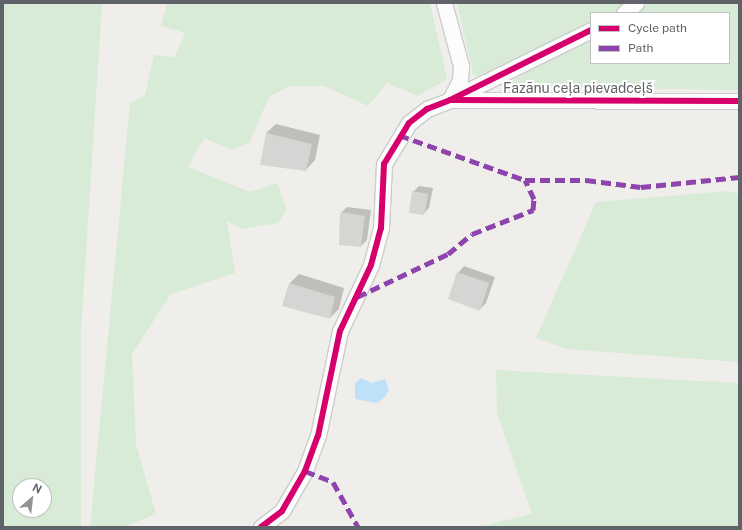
<!DOCTYPE html>
<html>
<head>
<meta charset="utf-8">
<style>
  body { margin:0 }
  #map { position:relative; width:742px; height:530px; overflow:hidden; background:#efeeea; font-family:"Public Sans",sans-serif }
  div>[style] { position:absolute }
  .green>* { inset:0; background:#d8ebd6 }
  .water>* { inset:0; background:#bfe0f9 }
  .shadow>* { inset:0; background:#0003 }
  .building>* { inset:0; background:#d6d5d3 }
  .roads { filter:drop-shadow(1px 0 #cbcccc) drop-shadow(-1px 0 #cbcccc) drop-shadow(0 1px #cbcccc) drop-shadow(0 -1px #cbcccc) }
  .street>* { height:15px; margin:-7.5px; padding:0 7.5px; transform-origin:7.5px; border-radius:7.5px; background:#fdfcfc }
  .quiet>* { height:5px; margin-top:-2.5px; transform-origin:0; background:repeating-linear-gradient(90deg,#8e44ad 0 10px,transparent 0 15px) }
  .cycleway>* { height:6px; margin:-3px; padding:0 3px; transform-origin:3px; border-radius:3px; background:#d6006c }
  span { translate:-50% -50%; white-space:nowrap; text-align:center; line-height:1.15; -webkit-text-stroke:4px #fff; paint-order:stroke }
  .street-label { font-size:14px; color:#5f6368 }
  .frame { position:absolute; inset:0; border:4px solid #5f6368; pointer-events:none }
  .legend { position:absolute; left:590px; top:12px; width:140px; height:52px; box-sizing:border-box; background:#fff; border:1px solid #bfc1c3; margin:0; padding:5px 7px; list-style:none; font-size:12px; color:#5f6368 }
  .legend li { display:flex; align-items:center; gap:8px; height:20px }
  .legend b { width:20px; border:1px solid #bfc1c3 }
  .north { position:absolute; left:12px; top:478px; width:40px; height:40px; box-sizing:border-box; background:#fff; border:1px solid #bfc1c3; border-radius:50%; rotate:28deg; font-size:11px; font-weight:700; line-height:16px; text-align:center; color:#5f6368 }
  .north::after { content:''; display:block; margin:auto; width:14px; height:18px; background:#919496; clip-path:polygon(50% 0,100% 100%,50% 72%,0 100%) }
</style>
</head>
<body>
<div id="map">
  <div class="green">
    <i style="clip-path:polygon(evenodd,3px 3px,102px 3px,81px 332px,81px 527px,3px 527px,3px 3px,20px 486px,44px 486px,44px 510px,20px 510px,20px 486px)"></i>
    <i style="clip-path:polygon(167px 3px,430px 3px,447px 79px,418px 96px,387px 83px,368px 106px,324px 86px,289px 86px,269px 97px,249px 143px,232px 150px,204px 138px,188px 167px,250px 192px,277px 183px,287px 209px,278px 223px,242px 229px,227px 221px,235px 273px,171px 294px,132px 354px,136px 444px,156px 514px,124px 527px,90px 527px,130px 103px,145px 95px,154px 55px,175px 57px,185px 33px,161px 26px)"></i>
    <i style="clip-path:polygon(457px 3px,628px 3px,618px 13px,591px 13px,591px 27px,484px 81px,473px 74px)"></i>
    <i style="clip-path:polygon(643px 3px,739px 3px,739px 90px,502px 86px,591px 37px,591px 63px,729px 63px,729px 13px,631px 13px)"></i>
    <i style="clip-path:polygon(729px 191px,739px 194px,739px 362px,567px 349px,536px 338px,596px 202px)"></i>
    <i style="clip-path:polygon(496px 370px,739px 383px,739px 527px,478px 527px,532px 514px,497px 413px)"></i>
  </div>
  <div class="water">
    <i style="clip-path:polygon(361px 378px,372px 383px,385px 379px,389px 390px,384px 398px,377px 403px,355px 399px,355px 383px)"></i>
  </div>
  <div class="shadow">
    <i style="clip-path:polygon(276px 124px,320px 135px,315px 160px,306px 170px,266px 133px)"></i>
    <i style="clip-path:polygon(419px 186px,433px 188px,429px 208px,423px 214px,413px 192px)"></i>
    <i style="clip-path:polygon(347px 207px,371px 210px,367px 240px,361px 246px,341px 213px)"></i>
    <i style="clip-path:polygon(464px 266px,495px 277px,486px 303px,480px 309px,458px 273px)"></i>
    <i style="clip-path:polygon(299px 274px,344px 288px,339px 309px,330px 318px,284px 305px,290px 283px)"></i>
  </div>
  <div class="building">
    <i style="clip-path:polygon(266px 133px,312px 144px,306px 171px,260px 165px)"></i>
    <i style="clip-path:polygon(412px 191px,428px 194px,424px 215px,409px 213px)"></i>
    <i style="clip-path:polygon(340px 212px,365px 216px,361px 247px,339px 245px)"></i>
    <i style="clip-path:polygon(457px 272px,489px 283px,480px 311px,448px 299px)"></i>
    <i style="clip-path:polygon(289px 283px,335px 297px,330px 319px,282px 306px)"></i>
  </div>
  <div class="roads">
    <div class="street">
      <i style="left:444px;top:3px;width:65px;rotate:74.9deg"></i>
      <i style="left:461px;top:66px;width:14px;rotate:94deg"></i>
      <i style="left:460px;top:80px;width:22px;rotate:117deg"></i>
      <i style="left:624px;top:13px;width:16px;rotate:-40deg"></i>
      <i style="left:453px;top:98px;width:154px;rotate:-26.2deg"></i>
      <i style="left:261px;top:527px;width:26px;rotate:-37deg"></i>
      <i style="left:282px;top:511px;width:46px;rotate:-60.1deg"></i>
      <i style="left:305px;top:471px;width:37px;rotate:-70deg"></i>
      <i style="left:318px;top:436px;width:107px;rotate:-78.2deg"></i>
      <i style="left:340px;top:331px;width:73px;rotate:-64.8deg"></i>
      <i style="left:371px;top:265px;width:38px;rotate:-75deg"></i>
      <i style="left:381px;top:228px;width:64px;rotate:-87.3deg"></i>
      <i style="left:384px;top:164px;width:48px;rotate:-58.6deg"></i>
      <i style="left:409px;top:123px;width:23px;rotate:-38deg"></i>
      <i style="left:427px;top:109px;width:25px;rotate:-21deg"></i>
      <i style="left:450px;top:100px;width:289px;rotate:0.2deg"></i>
    </div>
  </div>
  <div class="quiet">
    <i style="left:399px;top:135px;width:134px;rotate:19.7deg"></i>
    <i style="left:525px;top:180px;width:61px"></i>
    <i style="left:586px;top:180px;width:55px;rotate:7.3deg"></i>
    <i style="left:641px;top:187px;width:99px;rotate:-5.8deg"></i>
    <i style="left:357px;top:297px;width:101px;rotate:-25.3deg"></i>
    <i style="left:448px;top:254px;width:31px;rotate:-40deg"></i>
    <i style="left:472px;top:234px;width:66px;rotate:-21.5deg"></i>
    <i style="left:533px;top:210px;width:11px;rotate:-85deg"></i>
    <i style="left:534px;top:199px;width:21px;rotate:-115deg"></i>
    <i style="left:305px;top:471px;width:30px;rotate:21deg"></i>
    <i style="left:333px;top:482px;width:51px;rotate:60.9deg"></i>
  </div>
  <div class="cycleway">
    <i style="left:452px;top:99px;width:155px;rotate:-26.4deg"></i>
    <i style="left:261px;top:527px;width:26px;rotate:-37deg"></i>
    <i style="left:282px;top:511px;width:46px;rotate:-60.1deg"></i>
    <i style="left:305px;top:471px;width:37px;rotate:-70deg"></i>
    <i style="left:318px;top:436px;width:107px;rotate:-78.2deg"></i>
    <i style="left:340px;top:331px;width:73px;rotate:-64.8deg"></i>
    <i style="left:371px;top:265px;width:38px;rotate:-75deg"></i>
    <i style="left:381px;top:228px;width:64px;rotate:-87.3deg"></i>
    <i style="left:384px;top:164px;width:48px;rotate:-58.6deg"></i>
    <i style="left:409px;top:123px;width:23px;rotate:-38deg"></i>
    <i style="left:427px;top:109px;width:25px;rotate:-21deg"></i>
    <i style="left:450px;top:100px;width:289px;rotate:0.2deg"></i>
  </div>
  <div class="street-label">
    <span style="left:578px;top:88px">Fazānu ceļa pievadceļš</span>
  </div>
  <div class="frame"></div>
  <ul class="legend">
  <li><b style="height:5px;background:#d6006c"></b>Cycle path</li>
  <li><b style="height:5px;background:#8e44ad"></b>Path</li>
  </ul>
  <div class="north">N</div>
</div>
</body>
</html>
